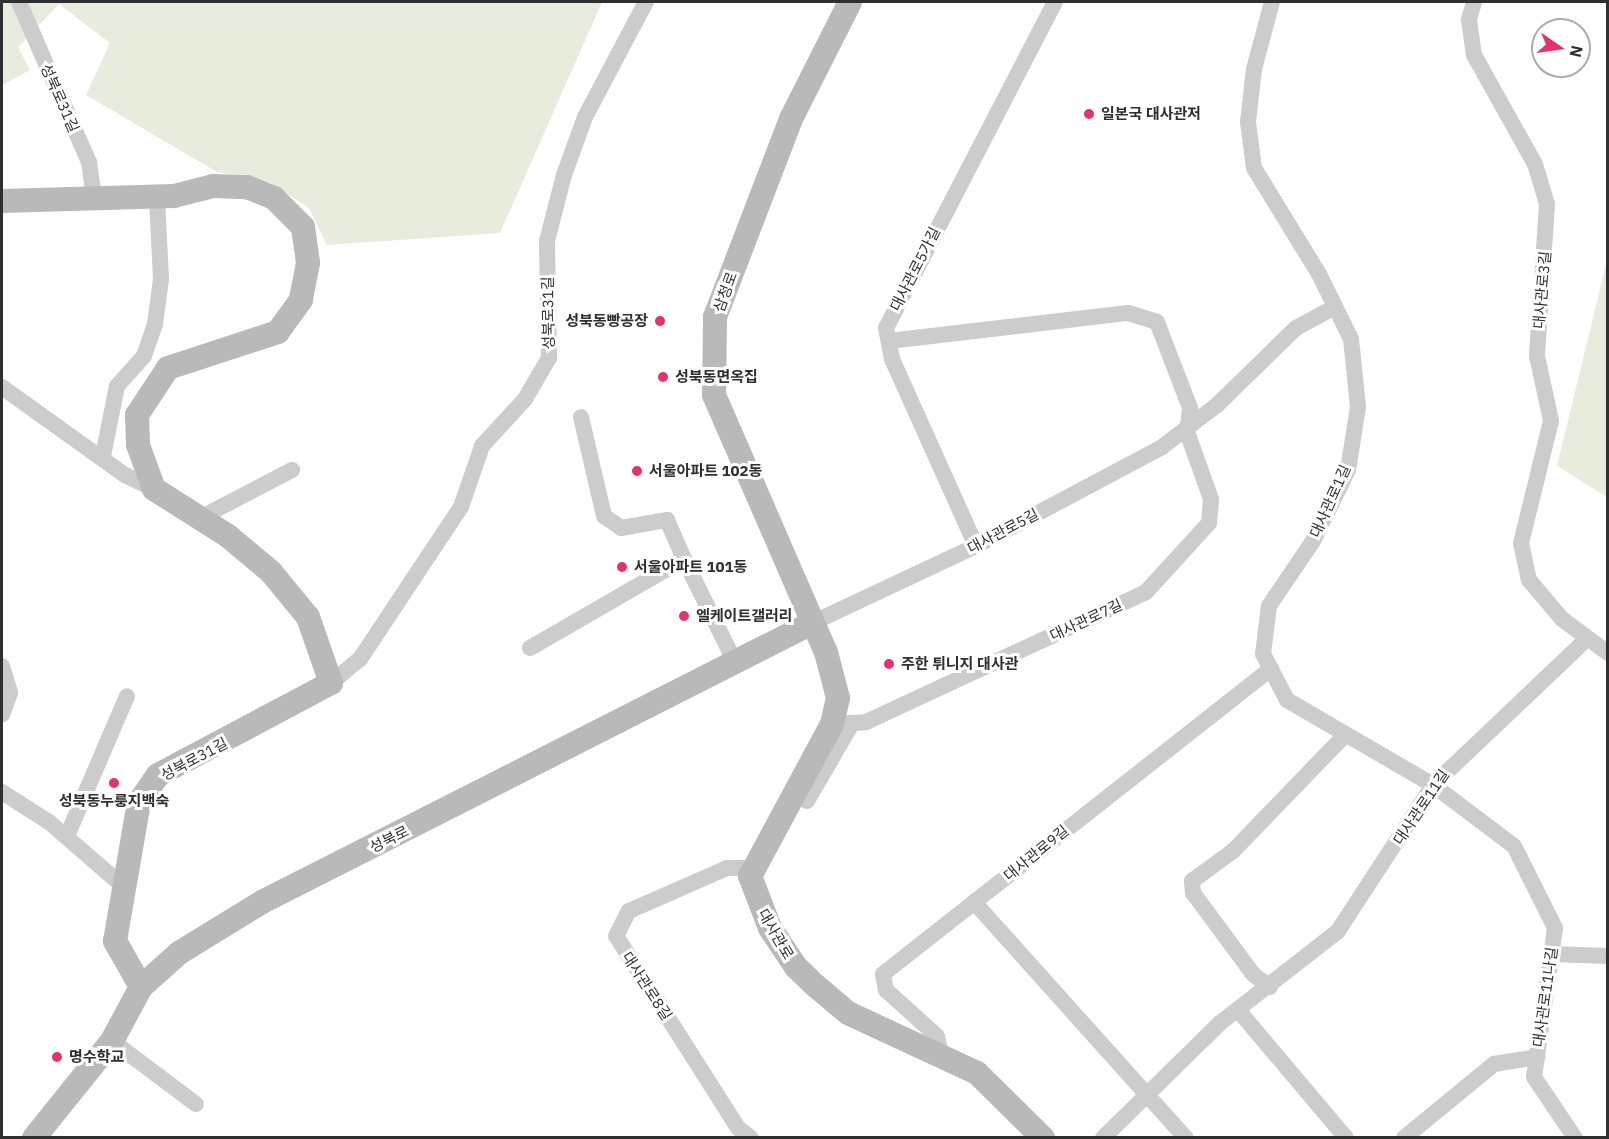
<!DOCTYPE html>
<html>
<head>
<meta charset="utf-8">
<style>
  body { margin:0 }
  #map { position:relative; width:1609px; height:1139px; overflow:hidden; background:#fff; font-family:"IBM Plex Sans","Noto Sans KR",sans-serif }
  div>[style] { position:absolute }
  .green>* { inset:0; background:#e8ecdd }
  .street>* { height:16px; margin:-8px; padding:0 8px; transform-origin:8px; border-radius:8px; background:#ccc }
  .secondary>* { height:24px; margin:-12px; padding:0 12px; transform-origin:12px; border-radius:12px; background:#b9b9b9 }
  .dots>* { width:16px; height:16px; translate:-50% -50%; box-sizing:border-box; border:3px solid #fff; border-radius:50% }
  span { translate:-50% -50%; white-space:nowrap; text-align:center; line-height:1.15; -webkit-text-stroke:6px #fff; paint-order:stroke }
  .street-label { font-size:15px; color:#2f2f2f }
  .poi-label { font-size:15px; color:#2f2f2f; font-weight:700 }
  .left { translate:0 -50%; text-align:left }
  .right { translate:-100% -50%; text-align:right }
  .frame { position:absolute; inset:0; border:3px solid #2f2f2f; pointer-events:none }
  .north { position:absolute; left:1531px; top:18px; width:60px; height:60px; box-sizing:border-box; background:#fff; border:2px solid #acacac; border-radius:50%; rotate:103deg; font-size:16px; font-weight:700; line-height:24px; text-align:center; color:#2f2f2f }
  .north::after { content:''; display:block; margin:auto; width:21px; height:27px; background:#e53267; clip-path:polygon(50% 0,100% 100%,50% 72%,0 100%) }
</style>
</head>
<body>
<div id="map">
  <div class="green">
    <i style="clip-path:polygon(2px 2px,602px 2px,500px 233px,327px 245px,309px 208px,271px 183px,217px 172px,86px 95px,110px 43px,59px 4px,18px 47px,30px 70px,2px 85px)"></i>
    <i style="clip-path:polygon(1607px 260px,1607px 497px,1557px 466px)"></i>
  </div>
  <div class="street">
    <i style="left:19px;top:2px;width:175px;rotate:66.4deg"></i>
    <i style="left:89px;top:162px;width:35px;rotate:82deg"></i>
    <i style="left:1272px;top:2px;width:69px;rotate:105deg"></i>
    <i style="left:1254px;top:69px;width:53px;rotate:96.5deg"></i>
    <i style="left:1248px;top:122px;width:46px;rotate:82.6deg"></i>
    <i style="left:1254px;top:168px;width:124px;rotate:58.5deg"></i>
    <i style="left:1319px;top:274px;width:72px;rotate:63.8deg"></i>
    <i style="left:1351px;top:339px;width:68px;rotate:84.1deg"></i>
    <i style="left:1358px;top:407px;width:64px;rotate:99deg"></i>
    <i style="left:1348px;top:470px;width:79px;rotate:116.2deg"></i>
    <i style="left:1313px;top:541px;width:78px;rotate:124.1deg"></i>
    <i style="left:1269px;top:606px;width:48px;rotate:97.1deg"></i>
    <i style="left:1263px;top:654px;width:52px;rotate:62.4deg"></i>
    <i style="left:1287px;top:700px;width:169px;rotate:30.2deg"></i>
    <i style="left:1433px;top:785px;width:101px;rotate:37deg"></i>
    <i style="left:1514px;top:846px;width:92px;rotate:63.4deg"></i>
    <i style="left:1555px;top:928px;width:150px;rotate:98deg"></i>
    <i style="left:1534px;top:1077px;width:73px;rotate:56.1deg"></i>
    <i style="left:1474px;top:2px;width:19px;rotate:106deg"></i>
    <i style="left:1469px;top:20px;width:35px;rotate:82deg"></i>
    <i style="left:1474px;top:55px;width:125px;rotate:60.8deg"></i>
    <i style="left:1535px;top:164px;width:42px;rotate:73.3deg"></i>
    <i style="left:1547px;top:204px;width:152px;rotate:93.8deg"></i>
    <i style="left:1537px;top:356px;width:66px;rotate:77.8deg"></i>
    <i style="left:1551px;top:421px;width:126px;rotate:103.8deg"></i>
    <i style="left:1521px;top:543px;width:38px;rotate:78deg"></i>
    <i style="left:1529px;top:580px;width:51px;rotate:49.8deg"></i>
    <i style="left:1562px;top:619px;width:57px;rotate:36.5deg"></i>
    <i style="left:889px;top:341px;width:241px;rotate:-6.7deg"></i>
    <i style="left:1128px;top:313px;width:30px;rotate:17deg"></i>
    <i style="left:1157px;top:322px;width:92px;rotate:69deg"></i>
    <i style="left:1190px;top:408px;width:19px;rotate:96deg"></i>
    <i style="left:2px;top:387px;width:151px;rotate:35.6deg"></i>
    <i style="left:125px;top:475px;width:32px;rotate:26deg"></i>
    <i style="left:581px;top:417px;width:102px;rotate:76.9deg"></i>
    <i style="left:604px;top:516px;width:21px;rotate:35deg"></i>
    <i style="left:621px;top:528px;width:47px;rotate:-9.9deg"></i>
    <i style="left:667px;top:520px;width:43px;rotate:66.4deg"></i>
    <i style="left:103px;top:456px;width:71px;rotate:-78.7deg"></i>
    <i style="left:117px;top:386px;width:40px;rotate:-48deg"></i>
    <i style="left:144px;top:356px;width:34px;rotate:-71deg"></i>
    <i style="left:155px;top:324px;width:45px;rotate:-82.4deg"></i>
    <i style="left:161px;top:279px;width:82px;rotate:-92.8deg"></i>
    <i style="left:200px;top:518px;width:104px;rotate:-27.6deg"></i>
    <i style="left:976px;top:546px;width:205px;rotate:-114.2deg"></i>
    <i style="left:892px;top:359px;width:32px;rotate:-101deg"></i>
    <i style="left:886px;top:328px;width:367px;rotate:-62.6deg"></i>
    <i style="left:812px;top:623px;width:181px;rotate:-25.2deg"></i>
    <i style="left:976px;top:546px;width:211px;rotate:-28deg"></i>
    <i style="left:1162px;top:447px;width:69px;rotate:-37.4deg"></i>
    <i style="left:1217px;top:405px;width:110px;rotate:-44.3deg"></i>
    <i style="left:1296px;top:328px;width:44px;rotate:-28.3deg"></i>
    <i style="left:530px;top:648px;width:178px;rotate:-30deg"></i>
    <i style="left:684px;top:559px;width:115px;rotate:63.7deg"></i>
    <i style="left:2px;top:666px;width:28px;rotate:73deg"></i>
    <i style="left:10px;top:693px;width:23px;rotate:110deg"></i>
    <i style="left:331px;top:683px;width:38px;rotate:-40deg"></i>
    <i style="left:360px;top:659px;width:182px;rotate:-56.4deg"></i>
    <i style="left:461px;top:507px;width:65px;rotate:-71deg"></i>
    <i style="left:482px;top:446px;width:64px;rotate:-47.5deg"></i>
    <i style="left:525px;top:399px;width:48px;rotate:-59.7deg"></i>
    <i style="left:549px;top:358px;width:117px;rotate:-91deg"></i>
    <i style="left:547px;top:241px;width:68px;rotate:-75.6deg"></i>
    <i style="left:564px;top:175px;width:62px;rotate:-70.1deg"></i>
    <i style="left:585px;top:117px;width:130px;rotate:-62.1deg"></i>
    <i style="left:832px;top:724px;width:34px;rotate:-3deg"></i>
    <i style="left:866px;top:722px;width:309px;rotate:-24.9deg"></i>
    <i style="left:1146px;top:592px;width:93px;rotate:-47.6deg"></i>
    <i style="left:1209px;top:523px;width:24px;rotate:-85deg"></i>
    <i style="left:1211px;top:499px;width:74px;rotate:-109.7deg"></i>
    <i style="left:2px;top:792px;width:56px;rotate:32.6deg"></i>
    <i style="left:49px;top:822px;width:98px;rotate:40.9deg"></i>
    <i style="left:807px;top:801px;width:88px;rotate:-59.9deg"></i>
    <i style="left:67px;top:836px;width:152px;rotate:-66.8deg"></i>
    <i style="left:974px;top:902px;width:317px;rotate:48.1deg"></i>
    <i style="left:1551px;top:954px;width:57px;rotate:2deg"></i>
    <i style="left:1270px;top:987px;width:21px;rotate:-143deg"></i>
    <i style="left:1253px;top:974px;width:101px;rotate:-126.5deg"></i>
    <i style="left:1193px;top:893px;width:12px;rotate:-95deg"></i>
    <i style="left:1192px;top:881px;width:51px;rotate:-36.2deg"></i>
    <i style="left:1233px;top:851px;width:161px;rotate:-46deg"></i>
    <i style="left:1238px;top:1010px;width:167px;rotate:49.8deg"></i>
    <i style="left:112px;top:1041px;width:105px;rotate:36.9deg"></i>
    <i style="left:941px;top:1054px;width:18px;rotate:-103deg"></i>
    <i style="left:937px;top:1036px;width:69px;rotate:-138deg"></i>
    <i style="left:886px;top:990px;width:16px;rotate:-101deg"></i>
    <i style="left:883px;top:974px;width:494px;rotate:-38.2deg"></i>
    <i style="left:751px;top:1138px;width:16px;rotate:-142deg"></i>
    <i style="left:738px;top:1128px;width:227px;rotate:-122.4deg"></i>
    <i style="left:616px;top:936px;width:28px;rotate:-63deg"></i>
    <i style="left:629px;top:911px;width:107px;rotate:-23.7deg"></i>
    <i style="left:727px;top:868px;width:25px"></i>
    <i style="left:1103px;top:1138px;width:164px;rotate:-44.5deg"></i>
    <i style="left:1220px;top:1023px;width:150px;rotate:-37.9deg"></i>
    <i style="left:1338px;top:931px;width:174px;rotate:-56.9deg"></i>
    <i style="left:1433px;top:785px;width:212px;rotate:-43.5deg"></i>
    <i style="left:1404px;top:1138px;width:117px;rotate:-39.4deg"></i>
    <i style="left:1494px;top:1064px;width:44px;rotate:-9.2deg"></i>
  </div>
  <div class="secondary">
    <i style="left:850px;top:2px;width:131px;rotate:116.8deg"></i>
    <i style="left:791px;top:119px;width:212px;rotate:111deg"></i>
    <i style="left:715px;top:317px;width:78px;rotate:90.7deg"></i>
    <i style="left:714px;top:395px;width:280px;rotate:66.5deg"></i>
    <i style="left:826px;top:652px;width:48px;rotate:75.4deg"></i>
    <i style="left:838px;top:698px;width:27px;rotate:103deg"></i>
    <i style="left:832px;top:724px;width:173px;rotate:118.3deg"></i>
    <i style="left:750px;top:876px;width:56px;rotate:69deg"></i>
    <i style="left:770px;top:928px;width:47px;rotate:56.3deg"></i>
    <i style="left:796px;top:967px;width:28px;rotate:44deg"></i>
    <i style="left:816px;top:986px;width:42px;rotate:40.2deg"></i>
    <i style="left:848px;top:1013px;width:142px;rotate:24.9deg"></i>
    <i style="left:977px;top:1073px;width:93px;rotate:44.6deg"></i>
    <i style="left:2px;top:201px;width:172px;rotate:-1.7deg"></i>
    <i style="left:174px;top:196px;width:40px;rotate:-14.4deg"></i>
    <i style="left:213px;top:186px;width:34px;rotate:2deg"></i>
    <i style="left:247px;top:187px;width:29px;rotate:22deg"></i>
    <i style="left:274px;top:198px;width:41px;rotate:45deg"></i>
    <i style="left:303px;top:227px;width:36px;rotate:82deg"></i>
    <i style="left:308px;top:263px;width:38px;rotate:101deg"></i>
    <i style="left:301px;top:300px;width:39px;rotate:126deg"></i>
    <i style="left:278px;top:332px;width:116px;rotate:161.9deg"></i>
    <i style="left:168px;top:368px;width:56px;rotate:123.4deg"></i>
    <i style="left:137px;top:415px;width:30px;rotate:88deg"></i>
    <i style="left:138px;top:445px;width:47px;rotate:70deg"></i>
    <i style="left:154px;top:489px;width:88px;rotate:32.4deg"></i>
    <i style="left:228px;top:536px;width:56px;rotate:39.9deg"></i>
    <i style="left:271px;top:572px;width:58px;rotate:50.6deg"></i>
    <i style="left:308px;top:617px;width:70px;rotate:70.8deg"></i>
    <i style="left:331px;top:683px;width:196px;rotate:152deg"></i>
    <i style="left:158px;top:775px;width:33px;rotate:125deg"></i>
    <i style="left:139px;top:802px;width:141px;rotate:99.8deg"></i>
    <i style="left:115px;top:941px;width:53px;rotate:60.5deg"></i>
    <i style="left:34px;top:1138px;width:124px;rotate:-51.2deg"></i>
    <i style="left:112px;top:1041px;width:61px;rotate:-61.8deg"></i>
    <i style="left:141px;top:987px;width:51px;rotate:-41.8deg"></i>
    <i style="left:179px;top:953px;width:97px;rotate:-31.6deg"></i>
    <i style="left:262px;top:902px;width:617px;rotate:-26.9deg"></i>
  </div>
  <div class="dots">
    <i style="left:1089px;top:114px;background:#e53267"></i>
    <i style="left:660px;top:321px;background:#e53267"></i>
    <i style="left:663px;top:377px;background:#e53267"></i>
    <i style="left:637px;top:471px;background:#e53267"></i>
    <i style="left:622px;top:567px;background:#e53267"></i>
    <i style="left:684px;top:616px;background:#e53267"></i>
    <i style="left:889px;top:664px;background:#e53267"></i>
    <i style="left:114px;top:783px;background:#e53267"></i>
    <i style="left:57px;top:1057px;background:#e53267"></i>
  </div>
  <div class="street-label">
    <span style="left:60px;top:98px;rotate:66deg">성북로31길</span>
    <span style="left:915px;top:269px;rotate:-63deg">대사관로5가길</span>
    <span style="left:1542px;top:290px;rotate:-85deg">대사관로3길</span>
    <span style="left:725px;top:292px;rotate:-70deg">삼청로</span>
    <span style="left:548px;top:313px;rotate:-91deg">성북로31길</span>
    <span style="left:1330px;top:501px;rotate:-66deg">대사관로1길</span>
    <span style="left:1003px;top:531px;rotate:-28deg">대사관로5길</span>
    <span style="left:1086px;top:620px;rotate:-25deg">대사관로7길</span>
    <span style="left:194px;top:759px;rotate:-28deg">성북로31길</span>
    <span style="left:1421px;top:807px;rotate:-56deg">대사관로11길</span>
    <span style="left:389px;top:839px;rotate:-26deg">성북로</span>
    <span style="left:1036px;top:853px;rotate:-39deg">대사관로9길</span>
    <span style="left:776px;top:934px;rotate:60deg">대사관로</span>
    <span style="left:647px;top:986px;rotate:57deg">대사관로8길</span>
    <span style="left:1545px;top:997px;rotate:-82deg">대사관로11나길</span>
  </div>
  <div class="poi-label">
    <span class="left" style="left:1101px;top:114px">일본국 대사관저</span>
    <span class="right" style="left:648px;top:321px">성북동빵공장</span>
    <span class="left" style="left:675px;top:377px">성북동면옥집</span>
    <span class="left" style="left:649px;top:471px">서울아파트 102동</span>
    <span class="left" style="left:634px;top:567px">서울아파트 101동</span>
    <span class="left" style="left:696px;top:616px">엘케이트갤러리</span>
    <span class="left" style="left:901px;top:664px">주한 튀니지 대사관</span>
    <span style="left:114px;top:801px">성북동누룽지백숙</span>
    <span class="left" style="left:69px;top:1057px">명수학교</span>
  </div>
  <div class="frame"></div>
  <div class="north">N</div>
</div>
</body>
</html>
